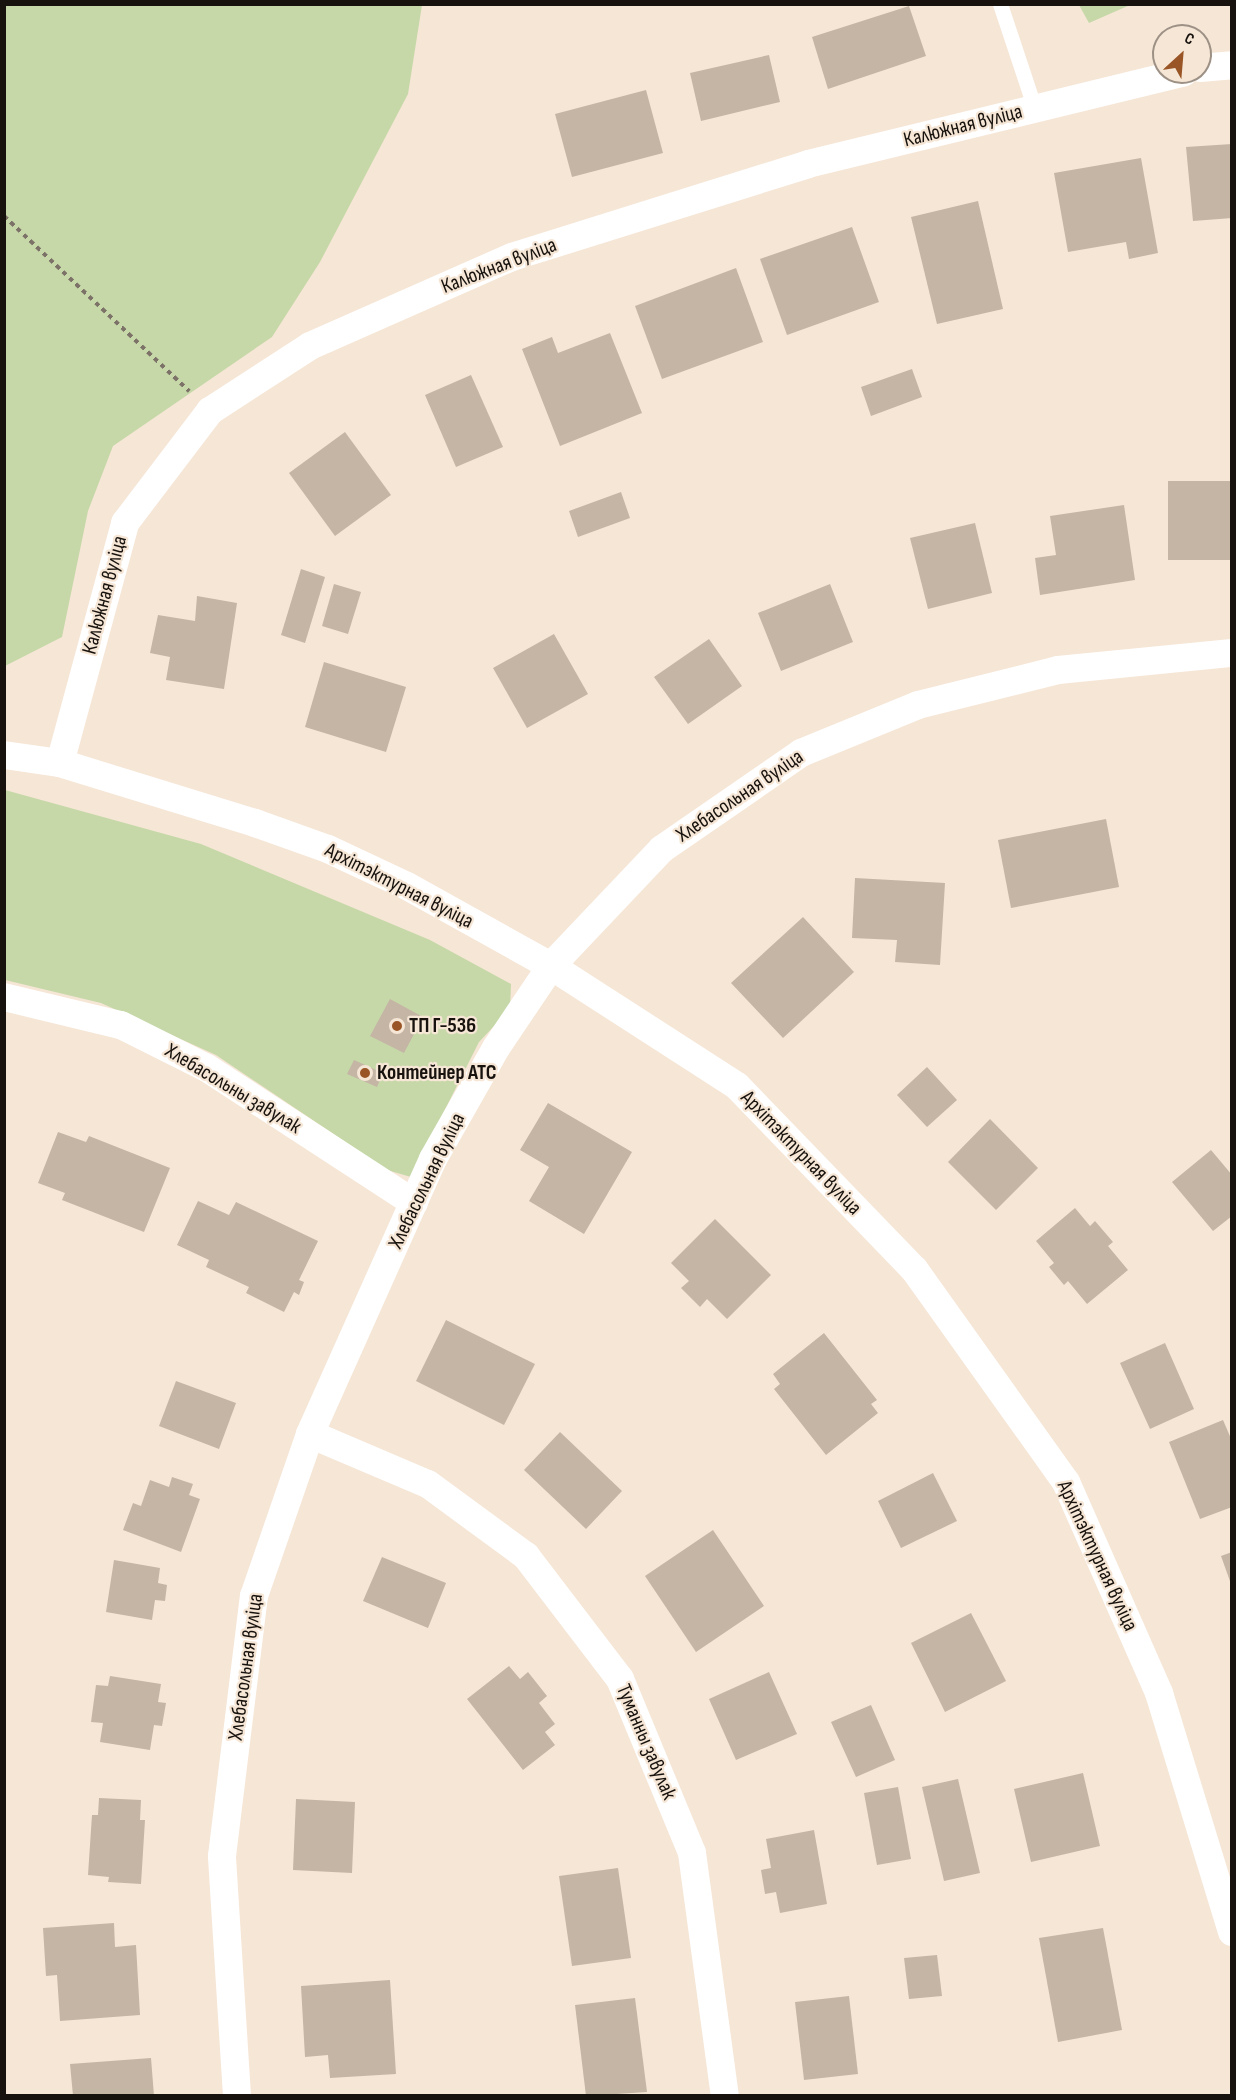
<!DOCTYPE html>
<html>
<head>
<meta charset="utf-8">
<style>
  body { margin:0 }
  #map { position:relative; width:1236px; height:2100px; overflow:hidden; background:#f6e6d6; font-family:"Sofia Sans Condensed",sans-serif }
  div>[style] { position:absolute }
  .green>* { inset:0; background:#c6d8a8 }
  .building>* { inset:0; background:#c4b5a5 }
  .path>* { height:4px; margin-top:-2px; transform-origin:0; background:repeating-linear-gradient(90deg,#7c7268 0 4.5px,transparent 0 9px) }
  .lane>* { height:15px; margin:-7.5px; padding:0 7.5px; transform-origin:7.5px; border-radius:7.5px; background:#fff }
  .street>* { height:28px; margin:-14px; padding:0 14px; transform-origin:14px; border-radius:14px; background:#fff }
  .dots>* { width:16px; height:16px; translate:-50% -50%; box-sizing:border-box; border:3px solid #f6e6d6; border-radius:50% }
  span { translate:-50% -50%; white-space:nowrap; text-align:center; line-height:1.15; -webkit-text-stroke:4.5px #f6e6d6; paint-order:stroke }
  .street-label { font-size:21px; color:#17120d }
  .poi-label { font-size:21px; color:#17120d; font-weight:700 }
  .left { translate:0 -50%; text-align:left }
  .frame { position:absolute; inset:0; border:6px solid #17120d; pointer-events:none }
  .north { position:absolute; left:1152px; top:24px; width:60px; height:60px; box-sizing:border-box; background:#f6e6d6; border:2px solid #9d9186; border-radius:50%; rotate:26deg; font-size:16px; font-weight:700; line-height:24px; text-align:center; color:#17120d }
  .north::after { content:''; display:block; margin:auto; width:21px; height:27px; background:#995526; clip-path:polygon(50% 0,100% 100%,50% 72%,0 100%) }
</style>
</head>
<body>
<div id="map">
  <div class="green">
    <i style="clip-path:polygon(5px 4px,422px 5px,408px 94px,320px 262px,272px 337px,113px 446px,88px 511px,62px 637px,5px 666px)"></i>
    <i style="clip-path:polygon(1079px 5px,1130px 5px,1089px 23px)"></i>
    <i style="clip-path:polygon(5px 790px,201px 844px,430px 940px,511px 984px,510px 1009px,479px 1042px,411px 1177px,387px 1170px,216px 1055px,101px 1003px,5px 980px)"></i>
  </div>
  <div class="building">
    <i style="clip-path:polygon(909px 6px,926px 56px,828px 89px,812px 37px)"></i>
    <i style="clip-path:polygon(769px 55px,780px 102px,701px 121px,690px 73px)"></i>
    <i style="clip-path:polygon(646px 90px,663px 153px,572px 177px,555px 114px)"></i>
    <i style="clip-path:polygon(1232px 144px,1232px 218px,1193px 221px,1186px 147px)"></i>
    <i style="clip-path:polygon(1141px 158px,1158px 253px,1129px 259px,1126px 242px,1068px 252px,1054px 173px)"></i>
    <i style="clip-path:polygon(978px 201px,1003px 309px,937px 324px,911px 217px)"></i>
    <i style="clip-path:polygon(852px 227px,879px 302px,787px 335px,760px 259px)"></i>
    <i style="clip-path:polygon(736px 268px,763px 342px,662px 379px,635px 306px)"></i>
    <i style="clip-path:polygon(610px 333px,642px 413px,560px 446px,522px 349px,552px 337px,558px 353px)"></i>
    <i style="clip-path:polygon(912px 369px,922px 397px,871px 416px,861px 387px)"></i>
    <i style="clip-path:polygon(471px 375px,503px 447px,456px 467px,425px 395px)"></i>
    <i style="clip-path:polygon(345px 432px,391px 495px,335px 536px,289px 473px)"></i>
    <i style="clip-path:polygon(1168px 481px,1232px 481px,1232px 560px,1168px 560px)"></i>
    <i style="clip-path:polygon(621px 492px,630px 518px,578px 537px,569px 511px)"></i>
    <i style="clip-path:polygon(1124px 505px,1135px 580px,1040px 595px,1035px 558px,1056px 555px,1050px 516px)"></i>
    <i style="clip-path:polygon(975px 523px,992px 593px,928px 609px,910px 538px)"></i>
    <i style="clip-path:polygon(301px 569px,325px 577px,305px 643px,281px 635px)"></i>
    <i style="clip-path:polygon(334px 584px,361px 592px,348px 634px,322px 626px)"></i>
    <i style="clip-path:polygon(830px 584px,853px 642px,781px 671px,758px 613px)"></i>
    <i style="clip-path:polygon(197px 596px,237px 603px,224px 689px,166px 680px,170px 657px,150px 653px,158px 615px,195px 621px)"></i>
    <i style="clip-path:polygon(554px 634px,588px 694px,527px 728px,493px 668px)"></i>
    <i style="clip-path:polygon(709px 639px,742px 686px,688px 724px,654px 677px)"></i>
    <i style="clip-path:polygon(324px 662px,406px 687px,386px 752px,305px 727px)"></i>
    <i style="clip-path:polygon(1106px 819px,1119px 887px,1011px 908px,998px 840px)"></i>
    <i style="clip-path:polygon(855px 878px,945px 883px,940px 965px,895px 962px,897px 940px,852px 938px)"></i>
    <i style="clip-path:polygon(803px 917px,854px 972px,783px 1038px,731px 983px)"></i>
    <i style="clip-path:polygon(390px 999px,423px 1017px,404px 1053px,370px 1036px)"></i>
    <i style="clip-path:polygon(354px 1060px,383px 1073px,377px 1087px,347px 1074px)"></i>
    <i style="clip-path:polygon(927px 1067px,957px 1100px,927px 1127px,897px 1095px)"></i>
    <i style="clip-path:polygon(548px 1103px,632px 1152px,584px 1234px,529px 1201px,549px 1167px,520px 1150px)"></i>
    <i style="clip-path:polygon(990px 1119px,1038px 1168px,996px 1210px,948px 1162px)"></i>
    <i style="clip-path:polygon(58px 1132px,86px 1142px,89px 1136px,170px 1168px,144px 1232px,62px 1200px,65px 1193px,38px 1183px)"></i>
    <i style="clip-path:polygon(1211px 1150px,1232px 1175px,1232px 1216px,1213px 1231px,1172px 1182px)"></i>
    <i style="clip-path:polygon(198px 1201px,229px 1215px,236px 1202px,318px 1241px,299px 1280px,304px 1282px,299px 1295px,294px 1292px,284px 1312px,246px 1293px,249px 1287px,206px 1267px,209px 1260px,177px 1245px)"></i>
    <i style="clip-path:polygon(1075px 1208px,1090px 1226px,1095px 1221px,1113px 1242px,1108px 1246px,1128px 1270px,1087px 1304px,1068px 1281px,1064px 1285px,1049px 1267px,1054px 1263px,1036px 1241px)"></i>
    <i style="clip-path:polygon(715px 1219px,771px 1275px,727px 1319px,707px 1299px,700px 1307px,681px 1288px,689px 1281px,671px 1263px)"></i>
    <i style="clip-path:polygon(446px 1320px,535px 1364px,504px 1425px,416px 1381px)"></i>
    <i style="clip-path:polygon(824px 1333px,877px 1400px,871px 1404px,878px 1413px,826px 1455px,774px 1389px,780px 1384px,773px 1374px)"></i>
    <i style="clip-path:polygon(1165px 1343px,1194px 1409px,1150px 1429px,1120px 1363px)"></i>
    <i style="clip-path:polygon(176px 1381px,236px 1403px,219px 1449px,159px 1426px)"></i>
    <i style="clip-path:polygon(1223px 1420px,1232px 1441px,1232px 1507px,1200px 1519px,1169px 1442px)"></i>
    <i style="clip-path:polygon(560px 1432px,622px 1491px,586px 1529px,524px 1470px)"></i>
    <i style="clip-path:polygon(933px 1473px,957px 1521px,901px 1548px,878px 1501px)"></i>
    <i style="clip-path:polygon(172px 1477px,193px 1484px,189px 1495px,200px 1499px,181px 1552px,123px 1530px,133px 1503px,141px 1506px,150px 1480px,169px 1487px)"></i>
    <i style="clip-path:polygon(713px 1530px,764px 1606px,696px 1652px,645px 1576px)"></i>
    <i style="clip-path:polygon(1232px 1552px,1232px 1584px,1231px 1584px,1221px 1556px)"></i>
    <i style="clip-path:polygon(382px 1557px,446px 1583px,428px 1628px,363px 1601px)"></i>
    <i style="clip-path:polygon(114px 1560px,160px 1568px,158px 1583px,167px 1585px,165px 1601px,155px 1600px,152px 1620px,106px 1612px)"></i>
    <i style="clip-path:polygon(971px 1613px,1006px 1681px,945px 1712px,911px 1643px)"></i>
    <i style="clip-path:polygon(509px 1666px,520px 1679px,528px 1672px,547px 1696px,539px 1703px,555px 1724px,545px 1732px,555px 1745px,523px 1770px,467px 1699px)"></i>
    <i style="clip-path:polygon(769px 1672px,797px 1734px,736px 1760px,709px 1699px)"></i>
    <i style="clip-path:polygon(110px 1676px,161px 1684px,158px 1702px,166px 1703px,162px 1726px,154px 1725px,150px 1750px,100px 1742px,103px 1723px,91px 1722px,96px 1685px,108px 1686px)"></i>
    <i style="clip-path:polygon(871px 1705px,895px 1760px,856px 1777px,831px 1722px)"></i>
    <i style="clip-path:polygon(1083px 1773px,1100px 1846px,1031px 1862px,1014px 1789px)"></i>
    <i style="clip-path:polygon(958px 1779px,980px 1873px,944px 1881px,922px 1787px)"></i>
    <i style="clip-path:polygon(898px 1787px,911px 1859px,877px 1865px,864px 1793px)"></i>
    <i style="clip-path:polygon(99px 1798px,141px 1800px,140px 1820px,145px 1820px,141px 1884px,108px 1882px,109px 1877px,88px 1875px,92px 1815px,98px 1815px)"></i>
    <i style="clip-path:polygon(296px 1799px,355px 1802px,352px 1873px,293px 1870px)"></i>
    <i style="clip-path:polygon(814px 1830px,827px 1904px,780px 1913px,776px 1892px,765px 1894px,761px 1870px,771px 1868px,766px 1839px)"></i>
    <i style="clip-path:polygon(618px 1868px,631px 1958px,572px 1966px,559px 1876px)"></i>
    <i style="clip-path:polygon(114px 1923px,115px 1947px,136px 1945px,140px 2015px,60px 2021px,57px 1975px,46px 1976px,43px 1928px)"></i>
    <i style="clip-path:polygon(1103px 1928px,1122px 2030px,1058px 2042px,1039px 1938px)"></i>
    <i style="clip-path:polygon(937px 1955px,942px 1996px,909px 1999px,904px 1958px)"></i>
    <i style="clip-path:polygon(390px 1980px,396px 2074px,330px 2078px,328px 2055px,305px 2057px,301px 1986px)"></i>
    <i style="clip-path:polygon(849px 1996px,858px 2074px,804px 2080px,795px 2002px)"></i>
    <i style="clip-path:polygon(635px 1998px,647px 2092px,586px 2096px,575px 2005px)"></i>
    <i style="clip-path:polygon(151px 2058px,154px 2096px,73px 2096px,70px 2064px)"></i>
  </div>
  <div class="path">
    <i style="left:4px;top:216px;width:255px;rotate:43.4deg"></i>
  </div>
  <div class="lane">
    <i style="left:1000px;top:4px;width:111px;rotate:71.6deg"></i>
  </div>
  <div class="street">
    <i style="left:1200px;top:68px;width:32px;rotate:-5deg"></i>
    <i style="left:4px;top:755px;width:57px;rotate:8.1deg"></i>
    <i style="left:60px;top:763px;width:204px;rotate:17.1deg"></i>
    <i style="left:255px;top:823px;width:77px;rotate:19.6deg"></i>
    <i style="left:328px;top:849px;width:87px;rotate:25.1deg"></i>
    <i style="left:407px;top:886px;width:165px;rotate:29.1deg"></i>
    <i style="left:551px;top:966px;width:221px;rotate:32.8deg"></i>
    <i style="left:737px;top:1086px;width:255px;rotate:46deg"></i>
    <i style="left:914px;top:1269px;width:262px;rotate:54.5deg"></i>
    <i style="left:1066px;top:1482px;width:231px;rotate:66.2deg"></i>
    <i style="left:1159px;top:1693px;width:250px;rotate:73deg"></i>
    <i style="left:60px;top:763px;width:249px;rotate:-74.8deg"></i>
    <i style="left:125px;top:523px;width:141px;rotate:-52.8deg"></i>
    <i style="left:210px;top:411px;width:119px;rotate:-33deg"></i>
    <i style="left:310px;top:346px;width:221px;rotate:-23.8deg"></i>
    <i style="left:512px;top:257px;width:310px;rotate:-17.4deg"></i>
    <i style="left:808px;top:164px;width:387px;rotate:-13.7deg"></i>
    <i style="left:4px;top:997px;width:120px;rotate:13.5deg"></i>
    <i style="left:121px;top:1025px;width:96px;rotate:26.6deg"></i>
    <i style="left:207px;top:1068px;width:247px;rotate:33.1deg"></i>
    <i style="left:310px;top:1434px;width:128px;rotate:23deg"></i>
    <i style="left:428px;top:1484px;width:122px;rotate:36.3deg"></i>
    <i style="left:526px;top:1556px;width:155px;rotate:52.6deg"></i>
    <i style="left:620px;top:1679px;width:188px;rotate:67.5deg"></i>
    <i style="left:692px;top:1853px;width:245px;rotate:82.3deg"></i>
    <i style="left:237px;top:2096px;width:240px;rotate:-93.6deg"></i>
    <i style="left:222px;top:1856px;width:262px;rotate:-83deg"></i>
    <i style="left:254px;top:1596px;width:171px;rotate:-70.9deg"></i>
    <i style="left:310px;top:1434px;width:301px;rotate:-65.9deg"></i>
    <i style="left:433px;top:1159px;width:128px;rotate:-60.4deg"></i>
    <i style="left:496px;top:1048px;width:99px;rotate:-56.1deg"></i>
    <i style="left:551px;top:966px;width:161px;rotate:-46.5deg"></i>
    <i style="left:662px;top:849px;width:169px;rotate:-34.6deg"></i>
    <i style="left:801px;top:753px;width:126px;rotate:-22.3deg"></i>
    <i style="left:918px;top:705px;width:144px;rotate:-14deg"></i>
    <i style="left:1058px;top:670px;width:175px;rotate:-5.6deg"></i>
  </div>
  <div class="dots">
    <i style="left:397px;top:1026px;background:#995526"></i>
    <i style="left:365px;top:1073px;background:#995526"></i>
  </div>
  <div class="street-label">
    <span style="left:963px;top:126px;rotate:-14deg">Калюжная вуліца</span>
    <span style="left:499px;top:266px;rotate:-21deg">Калюжная вуліца</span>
    <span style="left:105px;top:595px;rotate:-75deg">Калюжная вуліца</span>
    <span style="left:740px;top:796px;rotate:-34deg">Хлебасольная вуліца</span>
    <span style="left:399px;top:886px;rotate:27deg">Архітэктурная вуліца</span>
    <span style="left:233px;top:1089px;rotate:31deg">Хлебасольны завулак</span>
    <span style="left:801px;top:1153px;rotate:46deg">Архітэктурная вуліца</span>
    <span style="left:427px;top:1181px;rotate:-64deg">Хлебасольная вуліца</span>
    <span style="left:1097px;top:1556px;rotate:65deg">Архітэктурная вуліца</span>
    <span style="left:246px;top:1667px;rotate:-82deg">Хлебасольная вуліца</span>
    <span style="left:646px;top:1742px;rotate:67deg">Туманны завулак</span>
  </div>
  <div class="poi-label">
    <span class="left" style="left:409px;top:1026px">ТП Г-536</span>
    <span class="left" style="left:377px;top:1073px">Контейнер АТС</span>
  </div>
  <div class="frame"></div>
  <div class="north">С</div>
</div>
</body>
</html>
